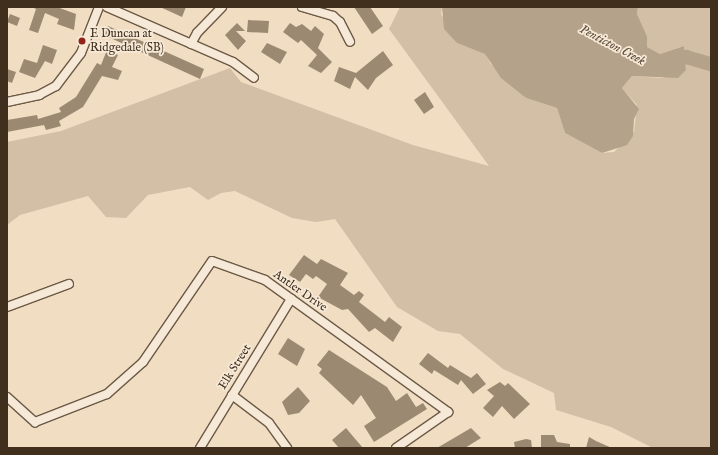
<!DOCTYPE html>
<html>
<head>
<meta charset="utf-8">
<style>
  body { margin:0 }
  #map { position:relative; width:718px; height:455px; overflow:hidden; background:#f1ddc2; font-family:"IM FELL English",serif }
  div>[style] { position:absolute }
  .green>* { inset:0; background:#d3bfa6 }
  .water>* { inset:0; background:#b5a28a }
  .river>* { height:14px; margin:-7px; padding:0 7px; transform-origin:7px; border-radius:7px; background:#b5a28a }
  .building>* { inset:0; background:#9c8972 }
  .roads { filter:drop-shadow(1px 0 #6c5a46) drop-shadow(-1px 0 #6c5a46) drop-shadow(0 1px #6c5a46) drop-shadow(0 -1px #6c5a46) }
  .street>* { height:8px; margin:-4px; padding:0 4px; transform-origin:4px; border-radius:4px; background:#f6e9d7 }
  .dots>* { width:11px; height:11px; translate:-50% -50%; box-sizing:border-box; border:2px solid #f6e9d7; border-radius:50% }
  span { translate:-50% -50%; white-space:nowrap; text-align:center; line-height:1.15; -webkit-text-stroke:3.5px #f6e9d7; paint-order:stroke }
  .poi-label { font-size:12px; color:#402f1c }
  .left { translate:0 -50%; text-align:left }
  .street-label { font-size:12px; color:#402f1c }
  .water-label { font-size:13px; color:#5d4c38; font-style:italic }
  .frame { position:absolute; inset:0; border:8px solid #402f1c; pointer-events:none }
</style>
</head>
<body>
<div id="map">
  <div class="green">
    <i style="clip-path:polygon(400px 7px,442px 7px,441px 14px,457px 43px,486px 54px,490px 63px,526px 98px,557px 108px,565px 133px,602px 153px,614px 152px,634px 132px,637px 105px,622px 88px,632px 76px,662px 78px,686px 70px,684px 46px,660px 54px,647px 47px,647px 36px,637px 14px,638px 7px,711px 7px,711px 448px,653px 448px,611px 427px,556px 410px,554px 393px,503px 369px,460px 334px,438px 331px,397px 307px,335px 219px,316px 222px,292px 218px,235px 191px,221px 193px,208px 200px,190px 187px,148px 195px,126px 218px,106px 217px,88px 196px,20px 215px,7px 225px,7px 142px,61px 131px,230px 68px,241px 82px,413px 145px,489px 166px,389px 29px)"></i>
  </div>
  <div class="water">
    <i style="clip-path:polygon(442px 7px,638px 7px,637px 14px,647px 36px,647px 47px,660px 54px,684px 46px,686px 70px,678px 78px,632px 76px,622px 88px,639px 109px,634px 119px,633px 136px,627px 145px,602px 153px,565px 133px,557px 108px,526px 98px,501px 78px,485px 54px,457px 43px,444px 29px)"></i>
  </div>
  <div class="river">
    <i style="left:667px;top:62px;width:20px;rotate:-15deg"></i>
    <i style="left:686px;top:57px;width:26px;rotate:16deg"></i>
  </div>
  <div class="building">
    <i style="clip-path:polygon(32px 7px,57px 7px,76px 14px,74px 30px,57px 24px,59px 19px,45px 13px,38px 33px,29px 30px,36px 9px)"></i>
    <i style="clip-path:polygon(160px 7px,186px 7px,182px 17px)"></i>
    <i style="clip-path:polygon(354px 7px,370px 7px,383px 26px,372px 34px)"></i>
    <i style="clip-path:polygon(10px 14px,20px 18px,17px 26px,7px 22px)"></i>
    <i style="clip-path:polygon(248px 20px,269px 21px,268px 33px,247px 32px)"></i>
    <i style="clip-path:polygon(237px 23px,245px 31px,236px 31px,246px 41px,238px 50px,225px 35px)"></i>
    <i style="clip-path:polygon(290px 23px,296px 27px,302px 24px,311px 31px,315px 26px,324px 34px,318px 48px,332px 62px,321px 73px,308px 66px,317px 55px,301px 40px,298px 43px,283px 32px)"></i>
    <i style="clip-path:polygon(108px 26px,204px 69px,200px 79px,104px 35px)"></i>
    <i style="clip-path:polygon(267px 43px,287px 52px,280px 64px,261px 52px)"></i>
    <i style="clip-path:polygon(43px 45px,57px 50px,52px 64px,45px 61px,35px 78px,19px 72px,24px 59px,37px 63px)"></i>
    <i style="clip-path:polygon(107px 50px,118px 55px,112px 67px,122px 71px,118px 80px,102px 76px,83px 107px,59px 121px,61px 126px,46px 130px,44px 125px,7px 132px,7px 120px,37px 115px,38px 119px,61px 112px,59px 108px,76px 97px,97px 63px,101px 65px)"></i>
    <i style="clip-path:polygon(383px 51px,393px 65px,376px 78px,368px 90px,355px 77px,350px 89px,334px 81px,339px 67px,356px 73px)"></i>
    <i style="clip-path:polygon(7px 69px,16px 72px,12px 83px,7px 81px)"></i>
    <i style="clip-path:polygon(425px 92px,434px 107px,424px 114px,414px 100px)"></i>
    <i style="clip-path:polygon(304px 255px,317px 264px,321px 259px,348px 273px,340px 285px,354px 295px,359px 291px,364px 295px,359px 302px,385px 322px,389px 317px,402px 327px,393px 342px,375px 328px,369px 332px,348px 309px,342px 310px,318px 297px,327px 284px,316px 276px,313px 279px,306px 274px,300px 282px,289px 275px)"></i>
    <i style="clip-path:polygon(288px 338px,305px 349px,297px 366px,278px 354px)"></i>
    <i style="clip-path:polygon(329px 350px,387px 387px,396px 401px,407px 393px,416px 407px,423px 403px,427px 409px,374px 442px,364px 426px,376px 418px,361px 395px,353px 405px,319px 373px,322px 369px,317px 365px)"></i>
    <i style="clip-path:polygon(428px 353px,448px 368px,450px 365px,471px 378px,477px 373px,486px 384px,473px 394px,461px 380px,458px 385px,434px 370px,432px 374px,419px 364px)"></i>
    <i style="clip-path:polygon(500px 382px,505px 386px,508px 383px,530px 404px,514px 419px,502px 406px,493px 417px,483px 408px,494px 396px,487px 390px)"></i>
    <i style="clip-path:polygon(298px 387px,310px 401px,299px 413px,288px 415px,282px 402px)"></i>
    <i style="clip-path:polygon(346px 428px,351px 434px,363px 448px,339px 448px,332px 440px)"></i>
    <i style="clip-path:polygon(471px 428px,481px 438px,465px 448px,437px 448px)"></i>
    <i style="clip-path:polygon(541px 435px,554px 435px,557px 442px,570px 444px,570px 448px,541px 448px)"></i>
    <i style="clip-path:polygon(589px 437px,596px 441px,612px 448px,586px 448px)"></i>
    <i style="clip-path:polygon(526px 439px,531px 440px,532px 448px,515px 448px,514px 442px)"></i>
  </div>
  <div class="roads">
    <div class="street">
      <i style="left:107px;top:7px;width:137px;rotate:23.6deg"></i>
      <i style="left:233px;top:62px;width:26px;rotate:37deg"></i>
      <i style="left:302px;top:7px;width:32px;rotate:16deg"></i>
      <i style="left:333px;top:16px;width:9px;rotate:41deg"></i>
      <i style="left:340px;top:22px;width:22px;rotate:63deg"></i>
      <i style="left:191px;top:44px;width:13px;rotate:-61deg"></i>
      <i style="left:197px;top:33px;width:36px;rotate:-46deg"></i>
      <i style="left:7px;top:102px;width:33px;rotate:-12deg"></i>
      <i style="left:39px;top:95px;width:19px;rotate:-28deg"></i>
      <i style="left:56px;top:86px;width:41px;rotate:-52.9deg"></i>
      <i style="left:81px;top:53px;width:49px;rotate:-68.6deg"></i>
      <i style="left:7px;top:307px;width:66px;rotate:-20.4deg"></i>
      <i style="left:232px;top:395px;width:46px;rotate:37.1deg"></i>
      <i style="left:269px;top:423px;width:31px;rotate:54deg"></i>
      <i style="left:7px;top:397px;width:38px;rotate:42deg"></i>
      <i style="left:35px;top:422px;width:77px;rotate:-21.3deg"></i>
      <i style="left:107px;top:394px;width:48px;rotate:-41.6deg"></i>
      <i style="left:143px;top:362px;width:122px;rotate:-55.7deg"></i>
      <i style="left:212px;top:261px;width:56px;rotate:19.7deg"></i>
      <i style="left:265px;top:280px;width:226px;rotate:35.8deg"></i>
      <i style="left:448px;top:412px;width:63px;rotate:145.3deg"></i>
      <i style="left:200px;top:448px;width:175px;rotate:-58.6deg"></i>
    </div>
  </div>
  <div class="dots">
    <i style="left:82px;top:41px;background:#8f2418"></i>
  </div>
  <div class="poi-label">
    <span class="left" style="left:90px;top:41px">E Duncan at<br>Ridgedale (SB)</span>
  </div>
  <div class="street-label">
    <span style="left:300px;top:291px;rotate:35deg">Antler Drive</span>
    <span style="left:235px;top:367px;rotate:-58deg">Elk Street</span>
  </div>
  <div class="water-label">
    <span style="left:612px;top:46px;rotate:28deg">Penticton Creek</span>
  </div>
  <div class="frame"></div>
</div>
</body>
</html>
